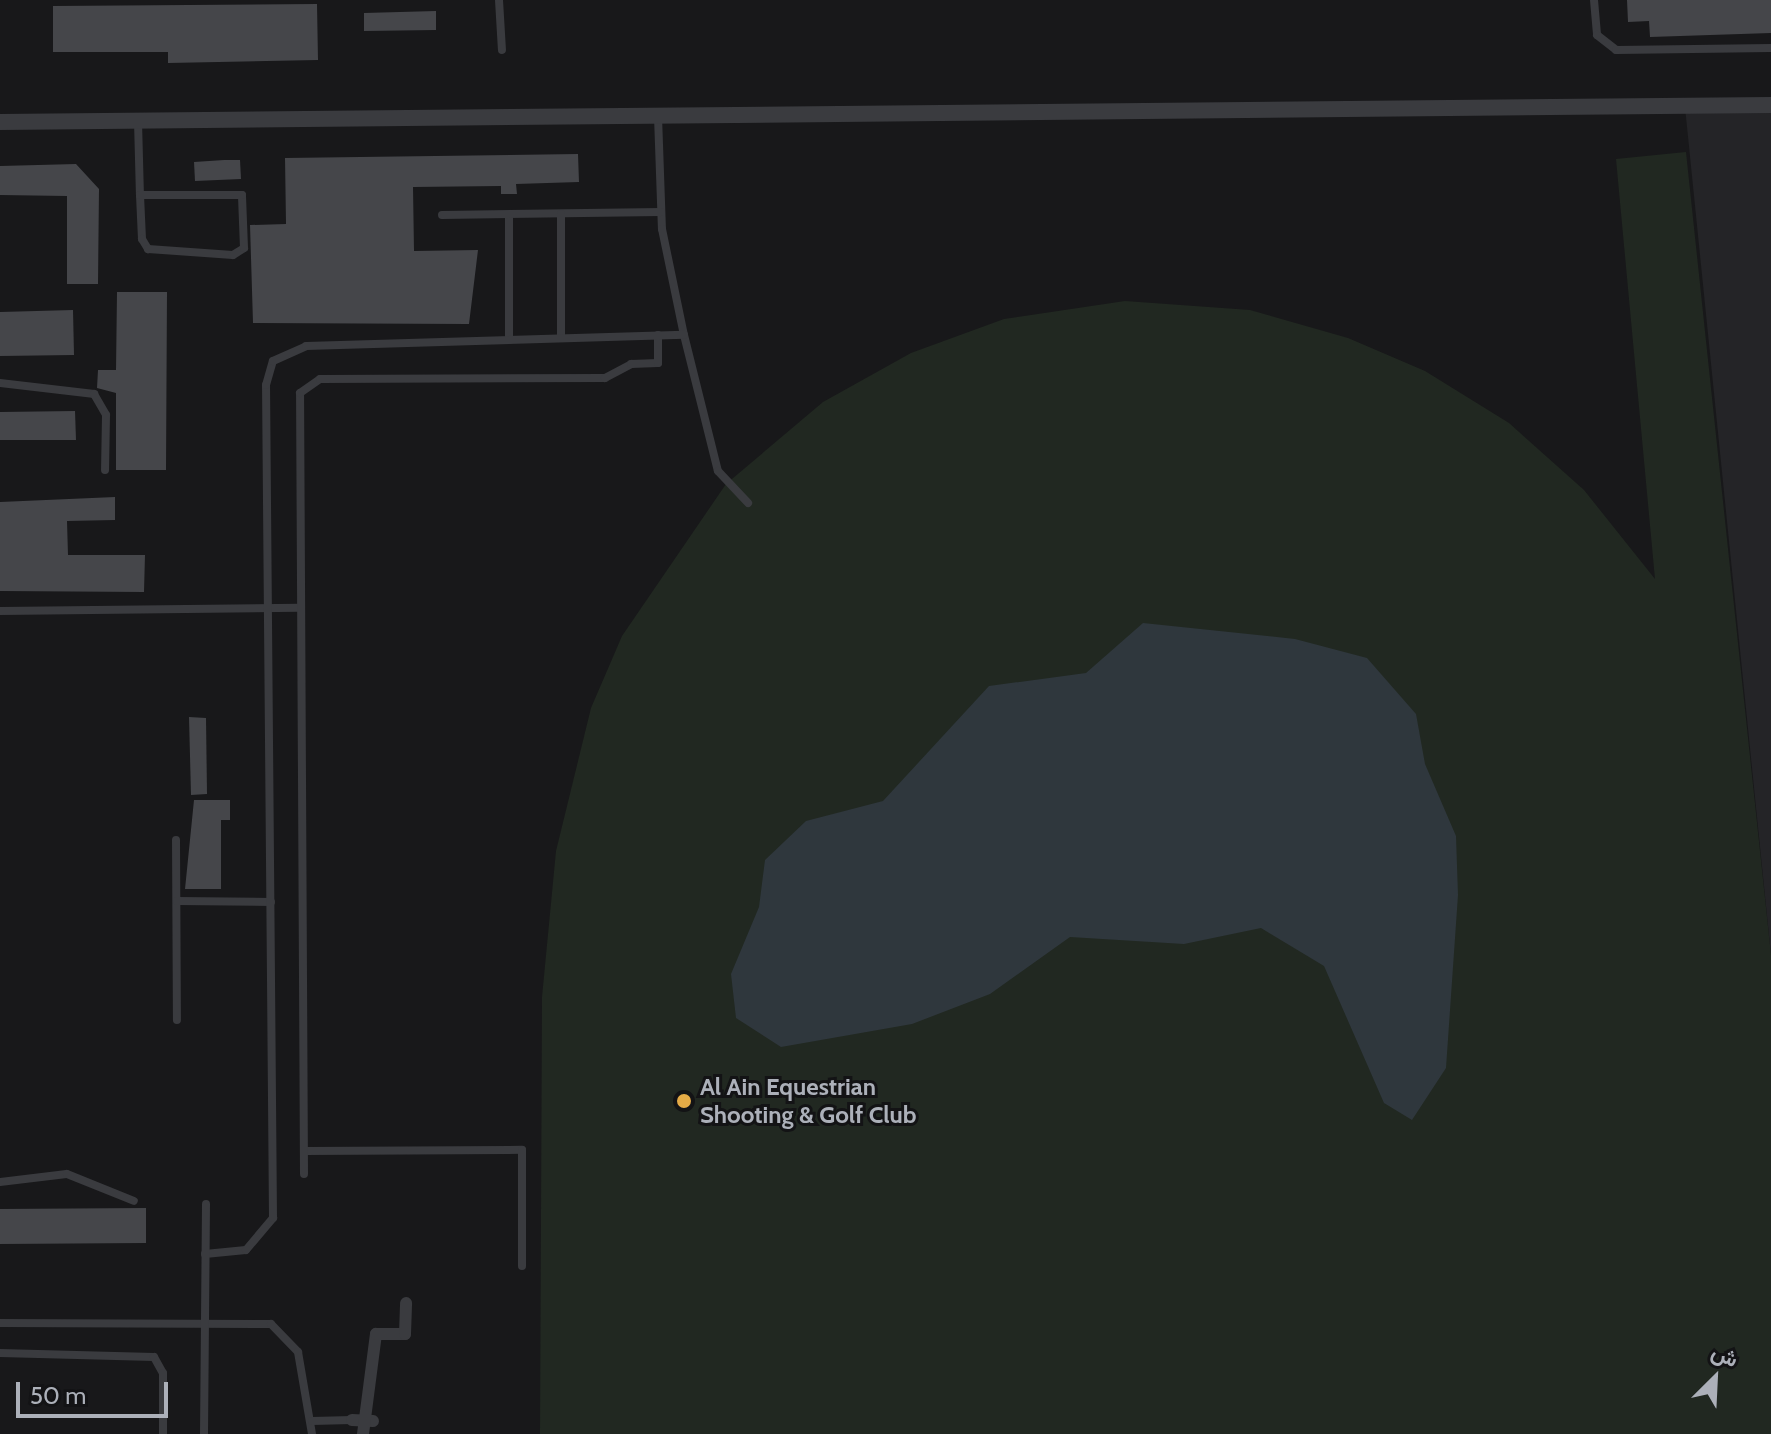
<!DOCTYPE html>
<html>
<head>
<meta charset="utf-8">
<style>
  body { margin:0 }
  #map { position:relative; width:1771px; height:1434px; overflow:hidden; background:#18181a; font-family:Cabin,Vazirmatn,sans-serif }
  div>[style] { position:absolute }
  .built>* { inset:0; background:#242427 }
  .green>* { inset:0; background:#212821 }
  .water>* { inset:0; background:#2f373d }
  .building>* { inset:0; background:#45464a }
  .service>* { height:8px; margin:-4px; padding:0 4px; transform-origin:4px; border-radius:4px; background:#3a3b3f }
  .pedestrian>* { height:12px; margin:-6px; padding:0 6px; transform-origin:6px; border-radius:6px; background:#3a3b3f }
  .minor>* { height:16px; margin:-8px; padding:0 8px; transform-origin:8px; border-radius:8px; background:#3a3b3f }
  .dots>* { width:22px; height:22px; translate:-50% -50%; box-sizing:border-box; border:4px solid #131315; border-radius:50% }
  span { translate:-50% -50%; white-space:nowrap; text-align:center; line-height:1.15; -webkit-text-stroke:6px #131315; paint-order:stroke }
  .poi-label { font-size:24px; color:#acb0b9; font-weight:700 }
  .left { translate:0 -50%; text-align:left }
  .north { position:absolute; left:1675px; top:1338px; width:80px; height:80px; -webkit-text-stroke:6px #131315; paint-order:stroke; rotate:24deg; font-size:22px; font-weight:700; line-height:32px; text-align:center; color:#acb0b9 }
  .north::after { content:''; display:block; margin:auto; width:28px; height:36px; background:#acb0b9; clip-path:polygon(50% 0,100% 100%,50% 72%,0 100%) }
  .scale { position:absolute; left:16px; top:1382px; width:152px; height:36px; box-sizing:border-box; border:4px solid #acb0b9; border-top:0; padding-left:10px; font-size:24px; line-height:28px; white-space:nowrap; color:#acb0b9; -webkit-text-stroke:6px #131315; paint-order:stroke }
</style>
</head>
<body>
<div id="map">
  <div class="built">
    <i style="clip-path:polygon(1771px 105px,1771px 955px,1685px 107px)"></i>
  </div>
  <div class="green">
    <i style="clip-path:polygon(1686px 152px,1771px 955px,1771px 1434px,540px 1434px,542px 997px,556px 851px,591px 708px,622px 636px,726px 484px,823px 402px,911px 353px,1004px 319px,1125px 301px,1250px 310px,1348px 338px,1425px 371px,1509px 423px,1584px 490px,1655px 579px,1616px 159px)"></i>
  </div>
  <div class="water">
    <i style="clip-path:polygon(1143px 623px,1295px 639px,1367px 658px,1416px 714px,1425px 764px,1456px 836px,1458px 895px,1446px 1068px,1412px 1120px,1384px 1103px,1324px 966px,1261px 928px,1184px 944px,1070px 937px,990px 994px,912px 1024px,781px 1047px,736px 1018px,731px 974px,759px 907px,765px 860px,806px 821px,883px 801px,989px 686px,1086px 673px)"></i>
  </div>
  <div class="building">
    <i style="clip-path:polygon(1627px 0,1771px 0,1771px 33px,1650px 37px,1649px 21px,1628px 22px)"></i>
    <i style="clip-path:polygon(317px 4px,318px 60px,168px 63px,168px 52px,53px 52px,53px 6px)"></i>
    <i style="clip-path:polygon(436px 11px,436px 30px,364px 31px,364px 13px)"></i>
    <i style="clip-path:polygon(578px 154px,579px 182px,516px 184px,517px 194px,501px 194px,501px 186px,413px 187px,414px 251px,478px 250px,469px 324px,253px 323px,250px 225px,286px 224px,285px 158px)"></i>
    <i style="clip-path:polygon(224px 160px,240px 160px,241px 179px,195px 181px,194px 162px)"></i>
    <i style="clip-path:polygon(76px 164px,99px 189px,98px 284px,67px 284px,67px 196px,0 195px,0 166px)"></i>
    <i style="clip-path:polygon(117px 292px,167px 292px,166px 470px,116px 470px,116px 393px,97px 388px,98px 370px,116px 370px)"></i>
    <i style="clip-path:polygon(73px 310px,74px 355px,0 356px,0 312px)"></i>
    <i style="clip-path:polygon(75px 411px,76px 440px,0 440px,0 412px)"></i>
    <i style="clip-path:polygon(115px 497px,115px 520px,67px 521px,68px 555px,145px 555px,144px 592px,0 591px,0 502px)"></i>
    <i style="clip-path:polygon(189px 717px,206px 718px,207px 794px,191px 795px)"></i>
    <i style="clip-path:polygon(194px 800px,230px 800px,230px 820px,221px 820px,221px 889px,185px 889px)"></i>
    <i style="clip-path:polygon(146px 1208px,146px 1243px,0 1244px,0 1209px)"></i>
  </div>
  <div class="service">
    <i style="left:499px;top:0;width:50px;rotate:86.6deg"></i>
    <i style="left:1594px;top:0;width:35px;rotate:85deg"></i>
    <i style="left:1597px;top:35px;width:24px;rotate:38deg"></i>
    <i style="left:1616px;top:50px;width:155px;rotate:-0.7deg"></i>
    <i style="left:658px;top:116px;width:113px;rotate:88deg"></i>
    <i style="left:662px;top:229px;width:108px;rotate:78.3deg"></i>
    <i style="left:684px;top:335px;width:140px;rotate:76deg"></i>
    <i style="left:718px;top:471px;width:44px;rotate:46.8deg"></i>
    <i style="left:138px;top:121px;width:74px;rotate:88.5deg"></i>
    <i style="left:140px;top:195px;width:44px;rotate:87.4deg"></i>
    <i style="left:142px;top:239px;width:12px;rotate:59deg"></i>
    <i style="left:148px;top:249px;width:85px;rotate:4deg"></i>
    <i style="left:233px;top:255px;width:13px;rotate:-32deg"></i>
    <i style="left:244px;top:248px;width:53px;rotate:-92.2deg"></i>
    <i style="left:242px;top:195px;width:102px;rotate:180deg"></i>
    <i style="left:509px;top:214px;width:126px;rotate:90deg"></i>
    <i style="left:442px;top:215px;width:219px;rotate:-0.8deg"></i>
    <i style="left:561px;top:338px;width:124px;rotate:-90deg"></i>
    <i style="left:0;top:383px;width:95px;rotate:6.7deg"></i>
    <i style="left:94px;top:394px;width:24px;rotate:60deg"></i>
    <i style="left:106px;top:415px;width:55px;rotate:91deg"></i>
    <i style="left:0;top:611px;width:300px;rotate:-0.6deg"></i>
    <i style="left:176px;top:840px;width:180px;rotate:89.7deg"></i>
    <i style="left:177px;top:901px;width:94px;rotate:0.6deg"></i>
    <i style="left:304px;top:1151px;width:218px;rotate:-0.3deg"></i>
    <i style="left:522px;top:1150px;width:116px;rotate:90deg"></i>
    <i style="left:304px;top:1174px;width:781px;rotate:-90.29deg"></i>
    <i style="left:300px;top:393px;width:24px;rotate:-35deg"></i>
    <i style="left:320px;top:379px;width:285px;rotate:-0.2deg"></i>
    <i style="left:605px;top:378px;width:30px;rotate:-28deg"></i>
    <i style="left:631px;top:364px;width:27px;rotate:-2deg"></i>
    <i style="left:658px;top:363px;width:28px;rotate:-90deg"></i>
    <i style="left:0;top:1182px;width:67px;rotate:-6.8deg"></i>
    <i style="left:67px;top:1174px;width:72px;rotate:21.9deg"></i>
    <i style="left:205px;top:1254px;width:41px;rotate:-5.6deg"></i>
    <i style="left:246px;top:1250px;width:42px;rotate:-49.8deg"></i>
    <i style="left:273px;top:1218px;width:833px;rotate:-90.48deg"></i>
    <i style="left:266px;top:385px;width:25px;rotate:-74deg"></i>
    <i style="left:273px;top:361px;width:36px;rotate:-24deg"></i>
    <i style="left:306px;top:346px;width:378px;rotate:-1.7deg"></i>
    <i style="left:0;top:1323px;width:271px;rotate:0.2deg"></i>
    <i style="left:271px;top:1324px;width:39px;rotate:46deg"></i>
    <i style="left:298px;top:1352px;width:83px;rotate:80.3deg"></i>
    <i style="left:0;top:1353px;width:154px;rotate:1.5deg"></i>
    <i style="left:154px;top:1357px;width:18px;rotate:61deg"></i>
    <i style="left:163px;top:1373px;width:61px;rotate:90deg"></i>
    <i style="left:312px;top:1421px;width:40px;rotate:-1.4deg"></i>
    <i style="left:204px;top:1434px;width:230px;rotate:-89.5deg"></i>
  </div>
  <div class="pedestrian">
    <i style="left:352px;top:1420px;width:21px;rotate:3deg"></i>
    <i style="left:363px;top:1434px;width:101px;rotate:-82.6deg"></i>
    <i style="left:376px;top:1334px;width:29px"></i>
    <i style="left:405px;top:1334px;width:31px;rotate:-88deg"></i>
  </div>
  <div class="minor">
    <i style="left:0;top:122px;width:1771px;rotate:-0.55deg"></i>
  </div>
  <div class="dots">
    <i style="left:684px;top:1101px;background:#e4aa46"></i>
  </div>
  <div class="poi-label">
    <span class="left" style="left:700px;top:1101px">Al Ain Equestrian<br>Shooting &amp; Golf Club</span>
  </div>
  <div class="north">ش</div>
  <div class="scale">50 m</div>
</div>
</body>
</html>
